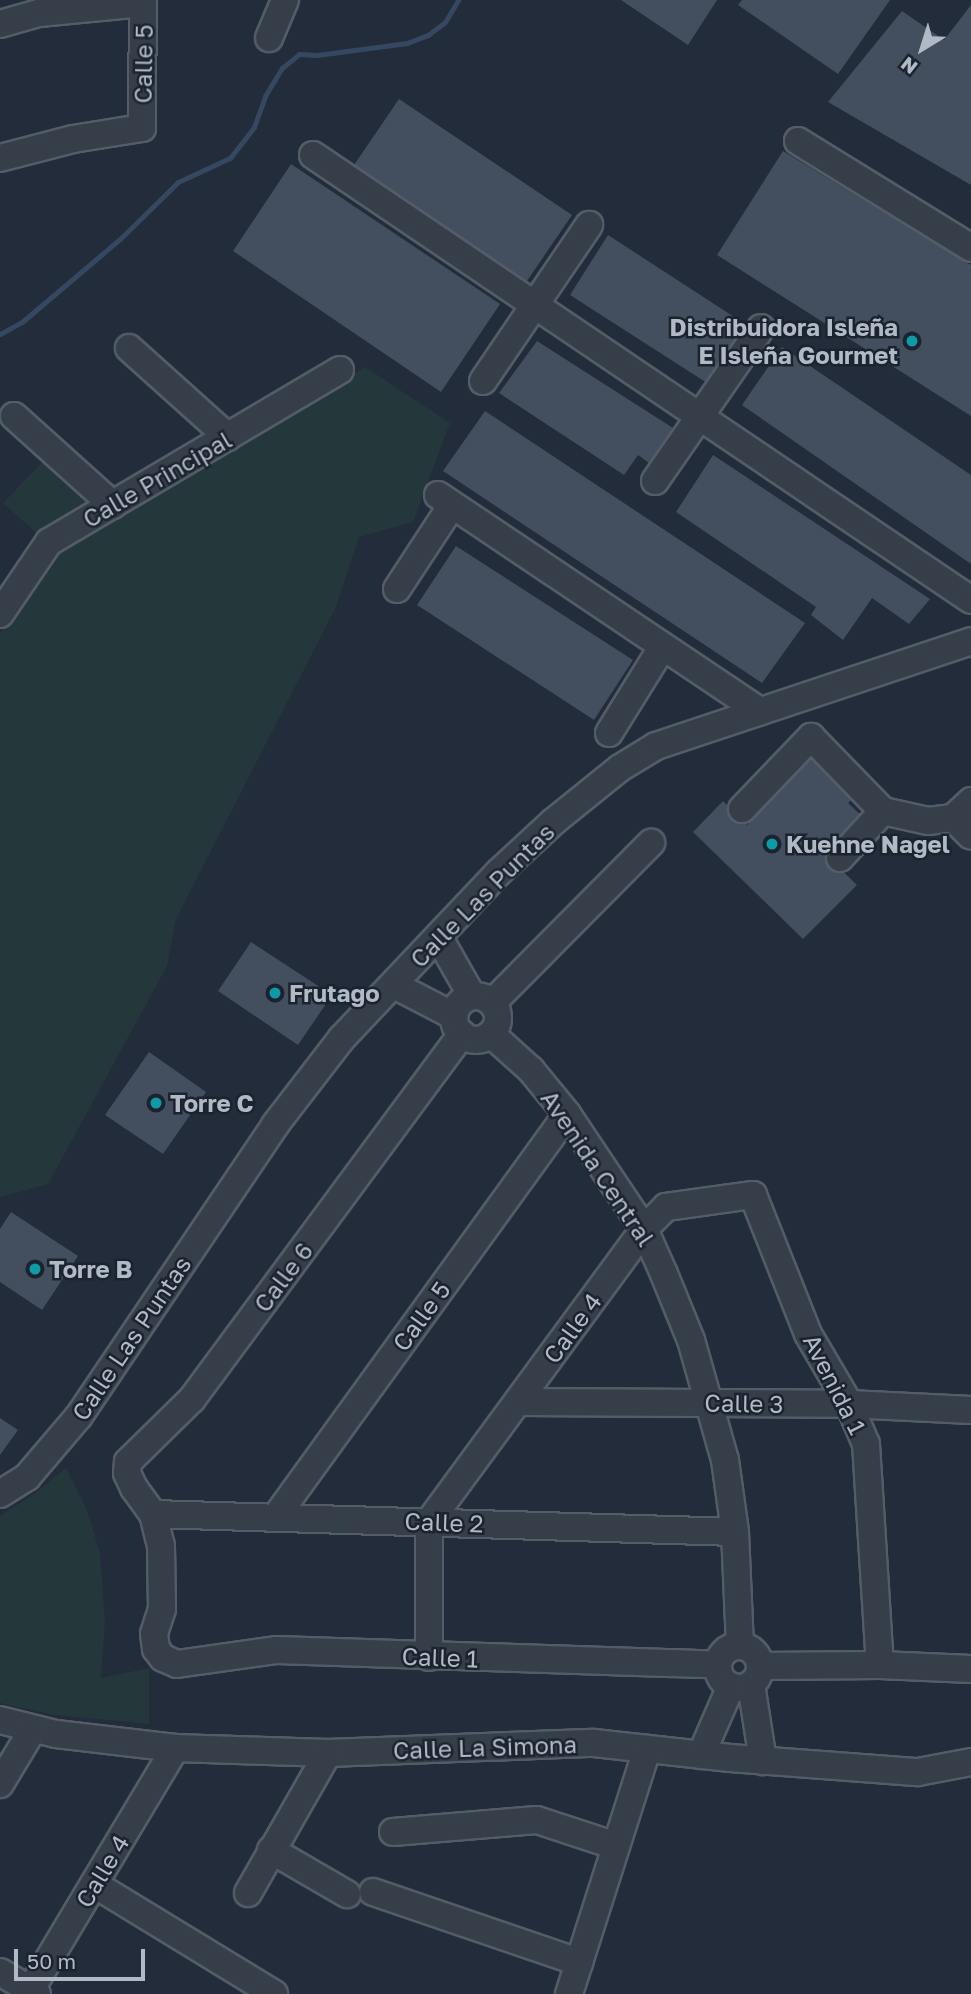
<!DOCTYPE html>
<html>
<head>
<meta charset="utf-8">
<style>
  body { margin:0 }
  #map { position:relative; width:971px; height:1994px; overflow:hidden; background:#222c3a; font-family:"Golos Text",sans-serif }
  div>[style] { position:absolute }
  .green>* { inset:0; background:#24383b }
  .stream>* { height:5px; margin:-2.5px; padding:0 2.5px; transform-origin:2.5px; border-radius:2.5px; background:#364861 }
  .building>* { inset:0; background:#434f5e }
  .roads { filter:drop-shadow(2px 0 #545c68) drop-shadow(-2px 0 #545c68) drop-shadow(0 2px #545c68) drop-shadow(0 -2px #545c68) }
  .minor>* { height:26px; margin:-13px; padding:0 13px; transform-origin:13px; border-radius:13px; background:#363e4a }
  .minor>.ring { margin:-13px; padding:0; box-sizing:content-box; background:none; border:26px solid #363e4a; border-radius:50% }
  .dots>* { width:19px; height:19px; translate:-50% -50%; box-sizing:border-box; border:4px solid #1b232f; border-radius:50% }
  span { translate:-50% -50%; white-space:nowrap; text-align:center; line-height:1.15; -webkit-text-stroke:5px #1b232f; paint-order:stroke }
  .street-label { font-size:24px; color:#b1b9c6 }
  .poi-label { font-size:24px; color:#b1b9c6; font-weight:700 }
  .right { translate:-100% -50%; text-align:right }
  .left { translate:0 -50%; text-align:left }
  .north { position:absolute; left:887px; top:14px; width:70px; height:70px; -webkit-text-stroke:5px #1b232f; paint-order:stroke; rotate:218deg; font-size:19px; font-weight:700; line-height:28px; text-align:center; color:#b1b9c6 }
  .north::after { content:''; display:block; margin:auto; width:24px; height:32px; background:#b1b9c6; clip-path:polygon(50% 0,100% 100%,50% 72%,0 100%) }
  .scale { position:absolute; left:14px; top:1949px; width:131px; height:32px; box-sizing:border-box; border:4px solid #b1b9c6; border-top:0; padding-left:9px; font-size:21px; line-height:24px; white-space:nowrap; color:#b1b9c6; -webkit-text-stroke:5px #1b232f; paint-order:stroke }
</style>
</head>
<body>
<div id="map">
  <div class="green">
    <i style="clip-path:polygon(365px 367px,450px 423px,413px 522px,359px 537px,336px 607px,176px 919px,167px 966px,48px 1184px,0 1197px,0 633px,59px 545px)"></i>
    <i style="clip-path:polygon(49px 455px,102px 503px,42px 538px,3px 503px)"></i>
    <i style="clip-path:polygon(66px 1468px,87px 1510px,100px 1553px,105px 1622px,101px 1678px,149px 1668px,149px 1724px,55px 1715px,0 1703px,0 1516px,34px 1494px)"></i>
  </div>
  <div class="stream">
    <i style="left:0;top:334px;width:25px;rotate:-29deg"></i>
    <i style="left:22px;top:322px;width:128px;rotate:-40.3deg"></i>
    <i style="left:120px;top:239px;width:81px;rotate:-44.5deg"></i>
    <i style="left:178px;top:182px;width:57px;rotate:-24.8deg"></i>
    <i style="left:230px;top:158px;width:39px;rotate:-52deg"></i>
    <i style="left:254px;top:127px;width:33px;rotate:-70deg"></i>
    <i style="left:265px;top:96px;width:33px;rotate:-59deg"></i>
    <i style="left:282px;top:68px;width:22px;rotate:-39deg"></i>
    <i style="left:299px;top:54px;width:18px;rotate:3deg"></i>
    <i style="left:317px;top:55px;width:91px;rotate:-7.6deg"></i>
    <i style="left:407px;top:43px;width:22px;rotate:-21deg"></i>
    <i style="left:428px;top:35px;width:21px;rotate:-37deg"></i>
    <i style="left:445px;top:22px;width:26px;rotate:-59deg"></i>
  </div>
  <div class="building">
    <i style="clip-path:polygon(621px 0,717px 0,688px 45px)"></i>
    <i style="clip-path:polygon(742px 0,890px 0,838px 74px,738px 5px)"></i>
    <i style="clip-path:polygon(971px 5px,971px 185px,828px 102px,902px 11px,944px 40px)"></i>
    <i style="clip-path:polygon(399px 99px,572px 215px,527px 281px,354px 165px)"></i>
    <i style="clip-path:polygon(783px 151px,971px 265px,971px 416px,717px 255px)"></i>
    <i style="clip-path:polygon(291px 164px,500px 304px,441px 392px,233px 251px)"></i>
    <i style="clip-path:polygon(608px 235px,745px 324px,707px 383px,570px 295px)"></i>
    <i style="clip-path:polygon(537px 341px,673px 428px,649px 463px,638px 455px,624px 475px,499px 393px)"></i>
    <i style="clip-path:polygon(782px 347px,971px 475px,971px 564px,742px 405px)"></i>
    <i style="clip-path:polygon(485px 411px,805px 623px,762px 683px,443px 471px)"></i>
    <i style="clip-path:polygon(713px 455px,930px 599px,909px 624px,872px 598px,843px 640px,811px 615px,816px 607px,676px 512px)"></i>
    <i style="clip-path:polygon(456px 546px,633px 660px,594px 720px,417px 605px)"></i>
    <i style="clip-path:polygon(816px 754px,857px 794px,848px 803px,864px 818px,827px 856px,857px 885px,803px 939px,693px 832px,723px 801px,747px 825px)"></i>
    <i style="clip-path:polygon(251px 942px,332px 995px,298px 1045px,218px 991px)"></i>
    <i style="clip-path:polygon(149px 1052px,206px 1092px,163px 1154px,105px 1115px)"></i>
    <i style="clip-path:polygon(11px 1212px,78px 1256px,42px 1310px,0 1282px,0 1229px)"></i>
    <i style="clip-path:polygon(0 1418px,18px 1430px,0 1455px)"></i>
  </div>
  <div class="roads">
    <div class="minor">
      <i style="left:0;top:24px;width:41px;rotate:-15.8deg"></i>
      <i style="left:39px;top:13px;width:104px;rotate:-5.5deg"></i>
      <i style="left:269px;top:38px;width:41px;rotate:-67.2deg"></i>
      <i style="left:798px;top:141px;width:203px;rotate:31.7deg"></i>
      <i style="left:313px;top:155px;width:794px;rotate:34.07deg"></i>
      <i style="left:0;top:158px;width:75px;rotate:-14.6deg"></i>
      <i style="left:73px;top:139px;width:70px;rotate:-9.1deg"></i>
      <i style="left:142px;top:128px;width:128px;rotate:-89.6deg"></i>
      <i style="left:129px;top:348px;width:133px;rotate:42deg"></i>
      <i style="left:483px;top:381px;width:189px;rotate:-55.8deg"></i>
      <i style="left:14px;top:416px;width:133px;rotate:42deg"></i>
      <i style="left:655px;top:481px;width:186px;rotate:-55.3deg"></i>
      <i style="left:438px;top:495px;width:388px;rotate:33.9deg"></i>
      <i style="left:397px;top:589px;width:100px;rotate:-56.8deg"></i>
      <i style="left:0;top:614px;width:87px;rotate:-55.8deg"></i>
      <i style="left:49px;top:542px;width:338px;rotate:-30.6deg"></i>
      <i style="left:609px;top:733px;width:102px;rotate:-58.2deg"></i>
      <i style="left:742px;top:809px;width:100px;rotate:-46.2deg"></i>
      <i style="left:811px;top:737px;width:103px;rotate:45.8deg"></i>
      <i style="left:953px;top:818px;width:25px;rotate:45deg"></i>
      <i style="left:953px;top:818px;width:25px;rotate:-43deg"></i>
      <i style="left:840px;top:858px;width:64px;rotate:-47.5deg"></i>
      <i style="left:883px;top:811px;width:46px;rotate:12.5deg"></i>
      <i style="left:928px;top:821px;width:25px;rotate:-7deg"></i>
      <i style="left:439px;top:938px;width:67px;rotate:60.4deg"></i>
      <i style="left:394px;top:985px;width:68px;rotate:27.3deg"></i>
      <i class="ring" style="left:454px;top:996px;width:18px;height:18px"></i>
      <i style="left:492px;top:1003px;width:226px;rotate:-45.2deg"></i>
      <i style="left:462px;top:1034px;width:454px;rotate:126.5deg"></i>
      <i style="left:192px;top:1399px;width:90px;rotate:135.5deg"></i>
      <i style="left:128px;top:1462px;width:11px;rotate:95deg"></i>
      <i style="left:127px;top:1473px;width:17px;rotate:65deg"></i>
      <i style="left:134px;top:1488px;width:32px;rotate:54deg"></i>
      <i style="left:153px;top:1514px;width:33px;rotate:76deg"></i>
      <i style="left:161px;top:1546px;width:63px;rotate:89.1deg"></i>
      <i style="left:162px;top:1609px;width:26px;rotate:108deg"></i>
      <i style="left:154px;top:1634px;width:15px;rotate:82deg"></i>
      <i style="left:156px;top:1649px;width:11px;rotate:52deg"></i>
      <i style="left:163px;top:1658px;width:15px;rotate:23deg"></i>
      <i style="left:177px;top:1664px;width:101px;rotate:-8deg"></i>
      <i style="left:277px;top:1650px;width:441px;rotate:1.9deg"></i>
      <i style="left:491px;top:1034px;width:54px;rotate:42deg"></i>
      <i style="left:531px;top:1070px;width:57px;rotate:50.7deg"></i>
      <i style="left:567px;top:1114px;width:138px;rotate:56.2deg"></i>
      <i style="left:644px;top:1229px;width:49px;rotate:66deg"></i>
      <i style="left:664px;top:1274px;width:71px;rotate:67.8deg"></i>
      <i style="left:691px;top:1340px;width:125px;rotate:74.2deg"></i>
      <i style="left:725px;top:1460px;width:73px;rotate:82.1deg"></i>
      <i style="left:735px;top:1532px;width:114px;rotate:87.5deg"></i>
      <i style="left:518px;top:1402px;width:331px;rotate:0.3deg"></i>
      <i style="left:849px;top:1404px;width:122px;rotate:2.8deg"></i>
      <i style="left:0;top:1494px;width:32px;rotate:-32deg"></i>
      <i style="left:27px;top:1477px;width:80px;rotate:-49.6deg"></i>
      <i style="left:79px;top:1416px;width:351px;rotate:-56deg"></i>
      <i style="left:275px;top:1125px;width:110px;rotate:-52.4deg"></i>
      <i style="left:342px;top:1038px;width:228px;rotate:-46.6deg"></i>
      <i style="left:499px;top:872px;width:74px;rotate:-42.8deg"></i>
      <i style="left:553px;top:822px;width:86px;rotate:-38.9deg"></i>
      <i style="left:620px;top:768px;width:42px;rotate:-31.4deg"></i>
      <i style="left:656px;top:746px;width:332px;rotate:-18.4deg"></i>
      <i style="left:153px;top:1514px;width:582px;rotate:1.77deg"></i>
      <i style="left:275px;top:1518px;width:498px;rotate:-54.1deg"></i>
      <i style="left:429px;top:1522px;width:363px;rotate:-53.7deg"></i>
      <i style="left:644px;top:1229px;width:31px;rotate:-45deg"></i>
      <i style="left:666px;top:1207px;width:88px;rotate:-7.9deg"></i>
      <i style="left:753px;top:1195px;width:149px;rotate:68.4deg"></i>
      <i style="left:808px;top:1334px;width:81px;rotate:59.6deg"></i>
      <i style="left:849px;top:1404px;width:43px;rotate:67deg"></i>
      <i style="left:866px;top:1444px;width:221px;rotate:86.4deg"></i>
      <i style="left:429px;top:1522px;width:135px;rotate:90deg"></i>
      <i class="ring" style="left:718px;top:1646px;width:16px;height:16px"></i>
      <i style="left:760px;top:1666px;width:120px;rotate:-0.5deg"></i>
      <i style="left:880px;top:1665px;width:91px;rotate:2.5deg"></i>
      <i style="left:751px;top:1684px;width:78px;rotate:81.1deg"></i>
      <i style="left:0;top:1720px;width:58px;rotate:14deg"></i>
      <i style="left:56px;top:1734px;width:120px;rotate:6.7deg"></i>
      <i style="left:175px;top:1748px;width:153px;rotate:1.9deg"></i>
      <i style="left:328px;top:1753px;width:266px;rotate:-2.2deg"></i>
      <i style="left:594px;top:1743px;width:137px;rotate:6.3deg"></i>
      <i style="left:730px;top:1758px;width:189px;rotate:4.3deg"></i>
      <i style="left:918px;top:1772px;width:54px;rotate:-10.7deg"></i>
      <i style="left:701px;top:1755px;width:75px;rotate:-66.5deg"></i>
      <i style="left:0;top:1784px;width:64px;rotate:-59deg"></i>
      <i style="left:393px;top:1832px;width:144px;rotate:-4.8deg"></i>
      <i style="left:537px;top:1820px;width:83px;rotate:18.2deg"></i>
      <i style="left:271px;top:1850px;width:88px;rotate:30.1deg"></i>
      <i style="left:94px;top:1884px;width:211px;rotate:31.4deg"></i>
      <i style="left:373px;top:1892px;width:218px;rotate:18.8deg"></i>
      <i style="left:248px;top:1893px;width:161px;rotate:-60.3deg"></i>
      <i style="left:0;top:1972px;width:43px;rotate:30.7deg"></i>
      <i style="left:28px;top:1994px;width:287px;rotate:-59.1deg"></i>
      <i style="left:569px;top:1994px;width:257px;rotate:-72.3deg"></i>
    </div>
  </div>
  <div class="dots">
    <i style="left:912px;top:341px;background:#0f9aa8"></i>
    <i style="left:772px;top:844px;background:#0f9aa8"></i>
    <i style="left:275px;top:993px;background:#0f9aa8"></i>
    <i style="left:156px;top:1103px;background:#0f9aa8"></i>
    <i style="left:35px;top:1269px;background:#0f9aa8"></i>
  </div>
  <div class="street-label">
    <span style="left:143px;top:64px;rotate:-89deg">Calle 5</span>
    <span style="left:157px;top:479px;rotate:-30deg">Calle Principal</span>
    <span style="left:482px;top:895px;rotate:-45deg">Calle Las Puntas</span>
    <span style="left:598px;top:1168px;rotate:56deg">Avenida Central</span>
    <span style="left:283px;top:1277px;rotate:-53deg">Calle 6</span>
    <span style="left:421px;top:1316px;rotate:-54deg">Calle 5</span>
    <span style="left:572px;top:1328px;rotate:-54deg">Calle 4</span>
    <span style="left:131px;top:1338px;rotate:-56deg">Calle Las Puntas</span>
    <span style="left:835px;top:1384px;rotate:63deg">Avenida 1</span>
    <span style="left:744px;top:1403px;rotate:1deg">Calle 3</span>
    <span style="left:444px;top:1522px;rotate:2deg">Calle 2</span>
    <span style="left:440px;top:1657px;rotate:2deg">Calle 1</span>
    <span style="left:485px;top:1747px;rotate:-2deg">Calle La Simona</span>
    <span style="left:102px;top:1871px;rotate:-59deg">Calle 4</span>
  </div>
  <div class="poi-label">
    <span class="right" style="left:898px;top:341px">Distribuidora Isleña<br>E Isleña Gourmet</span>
    <span class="left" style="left:786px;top:844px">Kuehne Nagel</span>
    <span class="left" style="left:289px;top:993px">Frutago</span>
    <span class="left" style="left:170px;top:1103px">Torre C</span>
    <span class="left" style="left:49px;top:1269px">Torre B</span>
  </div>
  <div class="north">N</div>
  <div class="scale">50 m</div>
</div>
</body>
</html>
